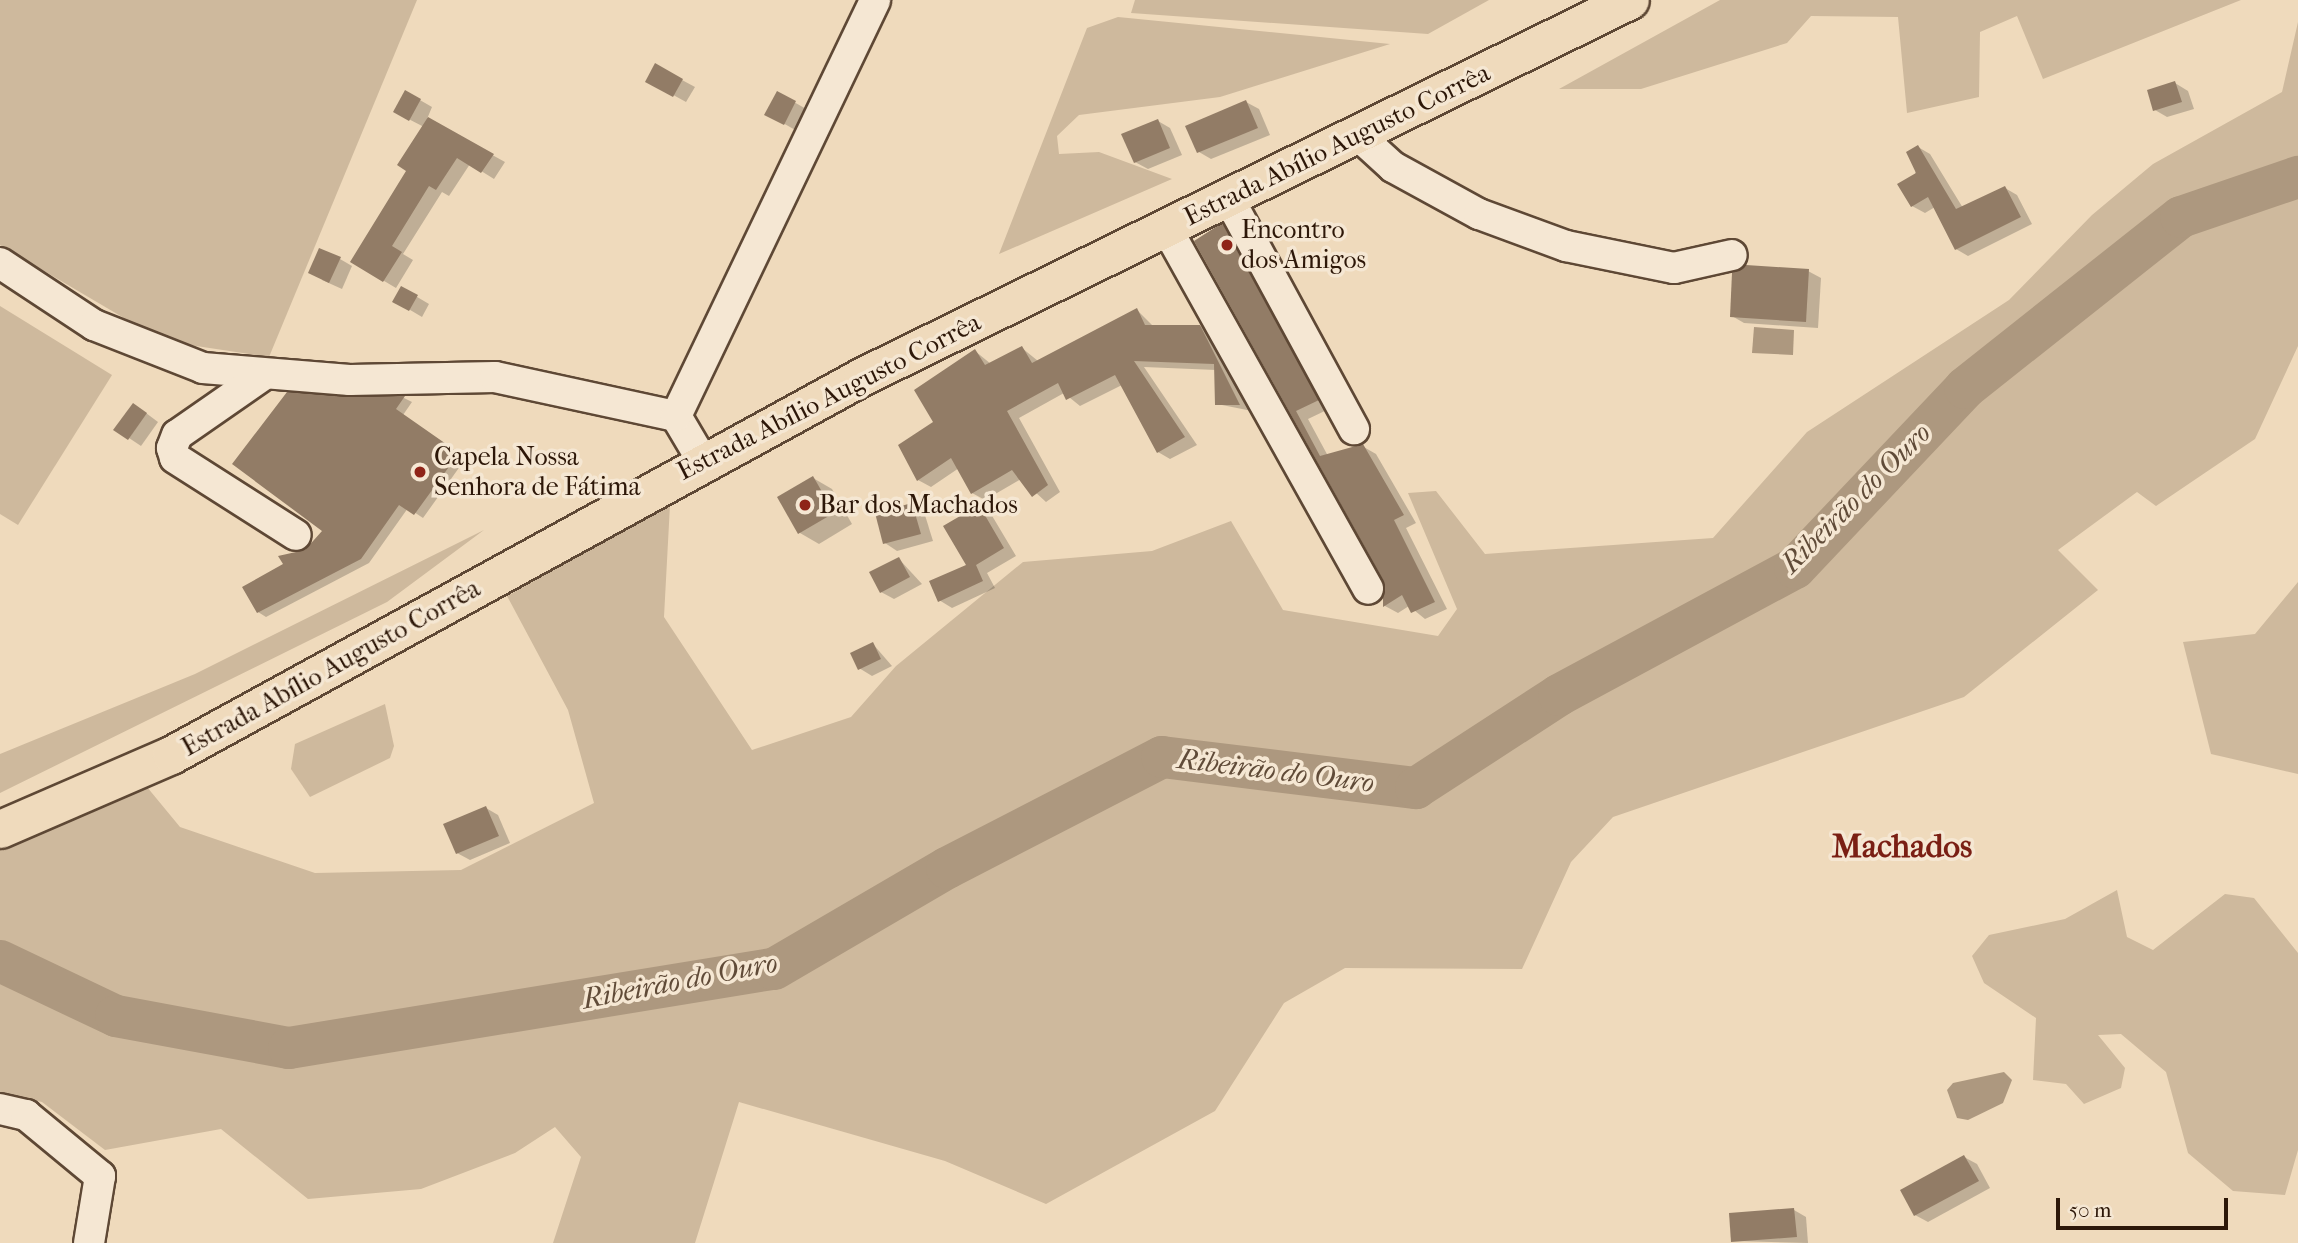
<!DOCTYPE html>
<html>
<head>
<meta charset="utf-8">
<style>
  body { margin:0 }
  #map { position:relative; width:2298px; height:1243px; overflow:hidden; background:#efdabc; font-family:"IM FELL French Canon",serif }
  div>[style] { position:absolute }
  .green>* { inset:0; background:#ceb99d }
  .water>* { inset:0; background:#ad987f }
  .shadow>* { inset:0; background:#0003 }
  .river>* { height:42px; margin:-21px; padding:0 21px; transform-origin:21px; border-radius:21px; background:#ad987f }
  .building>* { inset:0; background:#927c66 }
  .roads { filter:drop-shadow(2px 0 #5e4835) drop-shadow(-2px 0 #5e4835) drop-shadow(0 2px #5e4835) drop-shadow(0 -2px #5e4835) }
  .minor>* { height:30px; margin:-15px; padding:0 15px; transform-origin:15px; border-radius:15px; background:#f5e7d3 }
  .major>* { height:37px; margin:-18.5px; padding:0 18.5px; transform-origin:18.5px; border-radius:18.5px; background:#efdabc }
  .dots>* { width:19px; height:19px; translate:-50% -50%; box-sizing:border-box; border:4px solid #f5e7d3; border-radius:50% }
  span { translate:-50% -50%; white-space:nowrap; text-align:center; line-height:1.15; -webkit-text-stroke:7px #f5e7d3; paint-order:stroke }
  .street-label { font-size:26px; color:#2d1708 }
  .poi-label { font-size:26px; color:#2d1708 }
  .left { translate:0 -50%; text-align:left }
  .water-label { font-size:28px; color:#604b38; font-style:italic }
  .district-label { font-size:33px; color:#7a1f14; font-weight:700 }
  .scale { position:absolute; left:2056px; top:1198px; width:172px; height:32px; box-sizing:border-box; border:4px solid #2d1708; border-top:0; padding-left:9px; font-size:21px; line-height:24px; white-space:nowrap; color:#2d1708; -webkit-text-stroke:5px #f5e7d3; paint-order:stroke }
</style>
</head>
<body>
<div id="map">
  <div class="green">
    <i style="clip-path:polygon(0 0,417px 0,269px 357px,163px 341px,0 245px)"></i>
    <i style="clip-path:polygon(1135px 0,1489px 0,1428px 34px,1131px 13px)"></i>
    <i style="clip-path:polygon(1720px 0,2241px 0,2043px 79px,2017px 16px,1980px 32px,1979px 97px,1907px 113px,1898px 17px,1811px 16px,1787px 43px,1641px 89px,1559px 89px)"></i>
    <i style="clip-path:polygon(1118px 17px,1390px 44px,1220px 97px,1079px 115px,1057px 136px,1059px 154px,1099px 152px,1172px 179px,999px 254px,1087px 28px)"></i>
    <i style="clip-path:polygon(2298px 22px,2298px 346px,2255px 439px,2156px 506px,2137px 492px,2058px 550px,2098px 590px,1964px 697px,1613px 817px,1571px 862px,1522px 969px,1345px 968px,1284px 1003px,1215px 1111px,1046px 1204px,945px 1161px,739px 1102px,695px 1243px,553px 1243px,581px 1157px,555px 1127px,515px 1153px,421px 1189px,308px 1199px,221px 1129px,105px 1150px,42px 1102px,0 1093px,0 847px,147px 787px,180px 827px,315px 873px,461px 870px,594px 803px,568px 710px,507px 596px,670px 505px,664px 617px,752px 750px,851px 717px,896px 666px,1023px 562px,1152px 551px,1231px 521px,1283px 610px,1438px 636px,1457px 609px,1408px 493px,1436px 491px,1485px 554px,1713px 538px,1807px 432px,2009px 300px,2092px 215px,2153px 164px,2282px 92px)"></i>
    <i style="clip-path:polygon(0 306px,112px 375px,18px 525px,0 514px)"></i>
    <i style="clip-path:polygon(484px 530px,387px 602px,0 793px,0 754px,195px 674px)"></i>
    <i style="clip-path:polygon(2298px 582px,2298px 774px,2211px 754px,2183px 642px,2255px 634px)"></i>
    <i style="clip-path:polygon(385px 704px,394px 746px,390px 758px,310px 797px,291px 769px,295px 744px)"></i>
    <i style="clip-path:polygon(2117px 890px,2127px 937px,2153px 950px,2225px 894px,2254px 898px,2298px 953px,2298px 1150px,2285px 1195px,2233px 1191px,2188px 1153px,2166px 1072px,2121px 1034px,2098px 1035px,2125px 1068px,2121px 1088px,2084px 1104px,2066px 1084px,2033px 1080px,2036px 1018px,1984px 983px,1972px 956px,1989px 935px,2065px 919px)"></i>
  </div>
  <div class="water">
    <i style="clip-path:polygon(1754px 327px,1794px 330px,1793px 355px,1752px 353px)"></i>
    <i style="clip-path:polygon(2004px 1072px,2012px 1080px,2003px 1103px,1968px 1120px,1957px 1118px,1947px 1090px,1953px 1083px)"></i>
  </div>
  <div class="shadow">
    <i style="clip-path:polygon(656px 66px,695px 87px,686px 102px,648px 81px)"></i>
    <i style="clip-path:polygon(2175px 83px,2188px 91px,2194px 109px,2167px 117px,2155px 110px)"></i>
    <i style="clip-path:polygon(406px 92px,432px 107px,427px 119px,505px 162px,494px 179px,470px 164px,449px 196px,442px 192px,403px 254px,413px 260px,396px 288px,352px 262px,408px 170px,424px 127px,395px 112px)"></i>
    <i style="clip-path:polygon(778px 93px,808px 110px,797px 131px,767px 114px)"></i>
    <i style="clip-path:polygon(1246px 102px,1259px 109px,1270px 135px,1211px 159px,1199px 152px)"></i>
    <i style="clip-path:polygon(1158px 121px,1170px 128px,1182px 155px,1148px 169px,1135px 162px)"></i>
    <i style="clip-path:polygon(1918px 147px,1930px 154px,1963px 208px,2005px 188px,2017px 195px,2032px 224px,1968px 256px,1956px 249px,1935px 207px,1925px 213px,1912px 206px)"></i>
    <i style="clip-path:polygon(1222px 225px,1235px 233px,1331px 408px,1308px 419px,1328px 456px,1362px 446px,1376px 454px,1416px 523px,1406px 528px,1447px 609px,1425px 619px,1409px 606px,1398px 613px,1385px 606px,1385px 580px,1196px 242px)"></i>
    <i style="clip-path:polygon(340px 259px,352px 266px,342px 289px,322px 280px)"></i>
    <i style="clip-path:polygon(1808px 271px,1821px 278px,1818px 328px,1744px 323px,1732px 316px)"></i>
    <i style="clip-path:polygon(402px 288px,429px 304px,422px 317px,395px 301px)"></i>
    <i style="clip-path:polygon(1137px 310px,1154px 327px,1200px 326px,1213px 334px,1252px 411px,1217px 404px,1216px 370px,1144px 367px,1197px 445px,1170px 459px,1158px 452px,1122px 385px,1080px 406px,1064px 393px,1019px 418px,1060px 492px,1046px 502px,1021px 479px,985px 500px,972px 493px,959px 468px,931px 487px,918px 480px,935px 423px,975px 351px,991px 364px,1022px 348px,1038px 361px)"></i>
    <i style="clip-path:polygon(288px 394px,404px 398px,412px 402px,403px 415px,466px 458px,423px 518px,408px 508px,369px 563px,266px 617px,258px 612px,325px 531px)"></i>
    <i style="clip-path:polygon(146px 413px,158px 422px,141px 446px,129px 438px)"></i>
    <i style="clip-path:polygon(813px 478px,832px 489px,852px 524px,819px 544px,800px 533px)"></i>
    <i style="clip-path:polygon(912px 505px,924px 512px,933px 541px,897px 551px,885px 543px)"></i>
    <i style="clip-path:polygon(979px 507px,991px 514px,1016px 556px,987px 573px,995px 588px,952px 608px,939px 600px,969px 565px)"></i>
    <i style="clip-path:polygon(899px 559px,922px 584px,894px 599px,881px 592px)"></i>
    <i style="clip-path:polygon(873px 644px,892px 666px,872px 676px,859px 668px)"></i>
    <i style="clip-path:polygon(486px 808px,498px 815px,510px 843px,470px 860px,457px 853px)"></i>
    <i style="clip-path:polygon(1964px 1157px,1977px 1164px,1990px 1188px,1928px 1222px,1915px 1215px)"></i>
    <i style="clip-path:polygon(1794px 1210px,1806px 1217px,1808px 1243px,1733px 1241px)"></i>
  </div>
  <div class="river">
    <i style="left:0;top:961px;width:128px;rotate:25.4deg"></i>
    <i style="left:116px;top:1016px;width:176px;rotate:10.5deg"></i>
    <i style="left:289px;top:1048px;width:491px;rotate:-9.3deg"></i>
    <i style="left:774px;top:969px;width:200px;rotate:-30.3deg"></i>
    <i style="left:947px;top:868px;width:242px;rotate:-27.3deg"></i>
    <i style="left:1162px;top:757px;width:256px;rotate:7deg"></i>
    <i style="left:1416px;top:788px;width:171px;rotate:-33deg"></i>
    <i style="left:1559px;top:695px;width:268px;rotate:-28.3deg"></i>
    <i style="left:1795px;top:568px;width:248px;rotate:-46.6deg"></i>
    <i style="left:1965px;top:388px;width:275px;rotate:-38.4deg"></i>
    <i style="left:2181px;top:217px;width:124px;rotate:-18.9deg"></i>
  </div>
  <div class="building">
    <i style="clip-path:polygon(655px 63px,683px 79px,673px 97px,645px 82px)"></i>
    <i style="clip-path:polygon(2175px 81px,2182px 102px,2153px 111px,2147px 90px)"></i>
    <i style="clip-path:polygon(405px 90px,421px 99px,409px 121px,393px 112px)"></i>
    <i style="clip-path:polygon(777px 91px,796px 101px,784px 125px,764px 115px)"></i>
    <i style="clip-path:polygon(1246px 100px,1258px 128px,1197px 153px,1185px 126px)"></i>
    <i style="clip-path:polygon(428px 117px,494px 154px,481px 173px,457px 158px,436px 190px,429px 186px,392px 246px,402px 252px,383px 282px,350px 262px,406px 171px,397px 165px)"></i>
    <i style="clip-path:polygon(1158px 119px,1170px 148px,1134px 163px,1121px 134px)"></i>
    <i style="clip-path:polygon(1918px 145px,1956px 209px,2005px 186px,2021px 217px,1955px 250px,1928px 197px,1911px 207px,1897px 184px,1916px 173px,1906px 152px)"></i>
    <i style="clip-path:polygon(1222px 223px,1319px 400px,1296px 411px,1320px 456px,1363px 444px,1404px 515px,1394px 520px,1435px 602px,1411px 613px,1402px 595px,1383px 607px,1383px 580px,1194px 241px)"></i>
    <i style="clip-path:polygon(319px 248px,341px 257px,329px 283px,308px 273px)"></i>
    <i style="clip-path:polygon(1746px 265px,1809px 269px,1806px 322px,1730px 317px,1732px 273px)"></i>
    <i style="clip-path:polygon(401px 286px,418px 295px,409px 311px,392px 302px)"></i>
    <i style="clip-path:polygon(1137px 308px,1145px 325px,1200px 325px,1240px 405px,1215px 405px,1214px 364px,1134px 361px,1185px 437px,1157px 453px,1115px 375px,1066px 400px,1058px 383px,1007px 411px,1048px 485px,1032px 497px,1012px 470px,971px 494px,951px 458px,917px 481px,898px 445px,933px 422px,914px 390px,975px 349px,985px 365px,1022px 346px,1032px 363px)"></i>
    <i style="clip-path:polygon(287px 392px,405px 396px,396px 409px,459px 453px,414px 515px,399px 505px,361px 559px,257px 613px,242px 587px,283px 564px,278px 556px,305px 550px,322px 531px,232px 464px)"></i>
    <i style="clip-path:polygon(133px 403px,147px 413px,128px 440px,113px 430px)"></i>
    <i style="clip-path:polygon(813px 476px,834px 513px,798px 534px,777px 497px)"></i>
    <i style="clip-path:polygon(912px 503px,921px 534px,883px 544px,875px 513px)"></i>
    <i style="clip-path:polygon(979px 505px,1004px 548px,976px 565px,983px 581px,938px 602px,929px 581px,966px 565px,943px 526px)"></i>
    <i style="clip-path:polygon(899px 557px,910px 577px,880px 593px,869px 572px)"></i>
    <i style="clip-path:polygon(873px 642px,881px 659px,858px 670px,850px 653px)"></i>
    <i style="clip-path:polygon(486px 806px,499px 836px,456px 854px,443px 824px)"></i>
    <i style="clip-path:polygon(1964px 1155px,1979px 1181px,1914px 1216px,1900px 1190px)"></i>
    <i style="clip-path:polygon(1794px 1208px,1797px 1237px,1731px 1242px,1729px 1213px)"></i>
  </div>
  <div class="roads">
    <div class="minor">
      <i style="left:1359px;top:136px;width:46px;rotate:42.4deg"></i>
      <i style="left:1393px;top:167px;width:98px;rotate:28.7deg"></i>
      <i style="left:1479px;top:214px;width:93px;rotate:20.2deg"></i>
      <i style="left:1566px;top:246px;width:110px;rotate:11.5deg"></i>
      <i style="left:1674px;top:268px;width:59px;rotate:-12.6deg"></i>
      <i style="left:1229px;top:199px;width:262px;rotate:61.5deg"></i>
      <i style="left:1167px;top:229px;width:412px;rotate:60.8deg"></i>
      <i style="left:0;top:263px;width:113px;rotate:33.4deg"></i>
      <i style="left:94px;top:325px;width:117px;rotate:21.5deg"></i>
      <i style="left:203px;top:368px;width:147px;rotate:4.7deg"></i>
      <i style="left:350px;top:380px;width:145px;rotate:-1.2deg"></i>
      <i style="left:495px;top:377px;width:185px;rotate:12.2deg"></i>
      <i style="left:676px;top:416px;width:51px;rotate:59.4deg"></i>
      <i style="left:262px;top:376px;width:103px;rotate:145.2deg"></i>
      <i style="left:177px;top:435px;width:14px;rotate:111deg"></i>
      <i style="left:172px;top:448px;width:10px;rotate:73deg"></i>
      <i style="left:175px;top:458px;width:143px;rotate:32.5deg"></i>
      <i style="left:676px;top:416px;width:461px;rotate:-64.4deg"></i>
      <i style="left:0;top:1109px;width:27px;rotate:13deg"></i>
      <i style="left:26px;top:1115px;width:96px;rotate:39.5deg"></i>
      <i style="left:100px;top:1176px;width:68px;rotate:99.3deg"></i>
    </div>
    <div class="major">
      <i style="left:0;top:829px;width:186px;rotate:-23.4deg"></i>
      <i style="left:171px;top:755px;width:789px;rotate:-28.71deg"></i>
      <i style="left:863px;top:376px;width:854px;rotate:-26.12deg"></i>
    </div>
  </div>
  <div class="dots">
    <i style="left:1227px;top:245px;background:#8f2418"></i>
    <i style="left:420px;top:472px;background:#8f2418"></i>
    <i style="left:805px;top:505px;background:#8f2418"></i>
  </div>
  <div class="street-label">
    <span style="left:1337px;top:145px;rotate:-26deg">Estrada Abílio Augusto Corrêa</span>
    <span style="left:829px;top:397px;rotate:-27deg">Estrada Abílio Augusto Corrêa</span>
    <span style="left:331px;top:668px;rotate:-29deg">Estrada Abílio Augusto Corrêa</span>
  </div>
  <div class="poi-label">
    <span class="left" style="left:1241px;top:245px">Encontro<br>dos Amigos</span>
    <span class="left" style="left:434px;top:472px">Capela Nossa<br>Senhora de Fátima</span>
    <span class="left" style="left:819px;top:505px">Bar dos Machados</span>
  </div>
  <div class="water-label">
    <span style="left:1856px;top:498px;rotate:-45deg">Ribeirão do Ouro</span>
    <span style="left:1276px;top:771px;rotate:7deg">Ribeirão do Ouro</span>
    <span style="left:680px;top:981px;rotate:-11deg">Ribeirão do Ouro</span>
  </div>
  <div class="district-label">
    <span style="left:1902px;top:847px">Machados</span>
  </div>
  <div class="scale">50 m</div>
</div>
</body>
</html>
